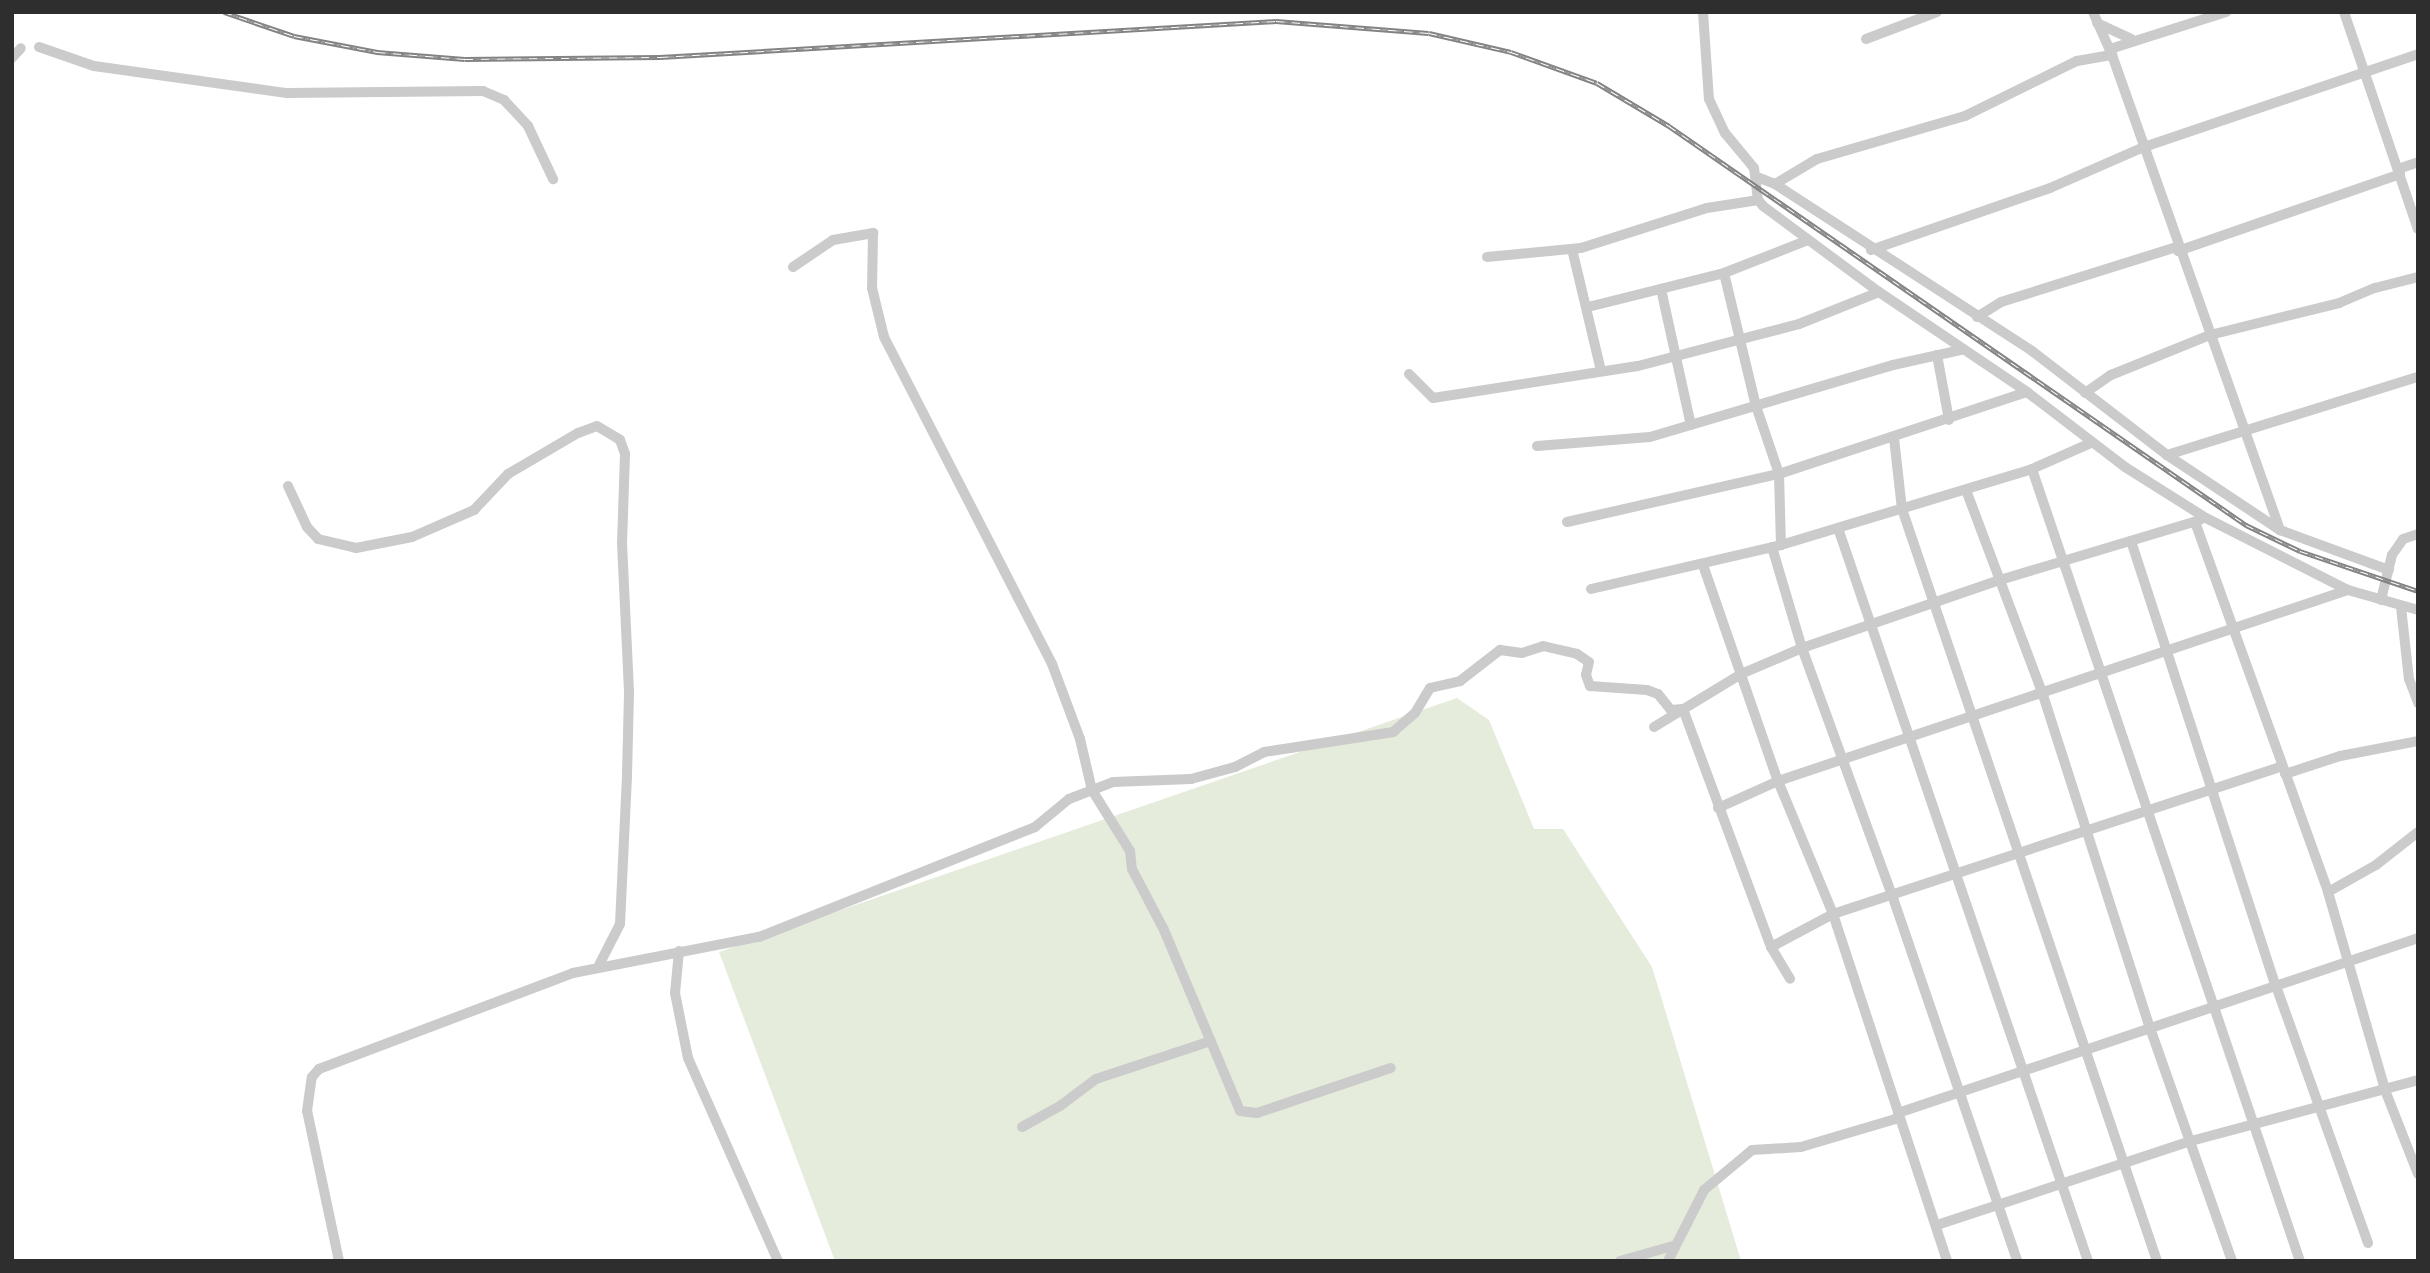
<!DOCTYPE html>
<html>
<head>
<meta charset="utf-8">
<style>
  body { margin:0 }
  #map { position:relative; width:2430px; height:1273px; overflow:hidden; background:#fff; font-family:Barlow,sans-serif }
  div>[style] { position:absolute }
  .green>* { inset:0; background:#e5ecdb }
  .minor>* { height:10px; margin:-5px; padding:0 5px; transform-origin:5px; border-radius:5px; background:#cbcbcb }
  .rail>* { height:5px; margin-top:-2.5px; transform-origin:0; background:repeating-linear-gradient(90deg,#fff 0 8px,#838383 0 16px); box-sizing:border-box; border-block:2px solid #838383 }
  span { translate:-50% -50%; white-space:nowrap; text-align:center; line-height:1.15; -webkit-text-stroke:7px #fff; paint-order:stroke }
  .frame { position:absolute; inset:0; border:14px solid #2e2e2e; pointer-events:none }
</style>
</head>
<body>
<div id="map">
  <div class="green">
    <i style="clip-path:polygon(1457px 698px,1489px 720px,1534px 829px,1563px 829px,1652px 967px,1741px 1261px,835px 1261px,719px 952px)"></i>
  </div>
  <div class="minor">
    <i style="left:1703px;top:12px;width:87px;rotate:86.1deg"></i>
    <i style="left:1709px;top:99px;width:38px;rotate:65deg"></i>
    <i style="left:1725px;top:133px;width:45px;rotate:50.4deg"></i>
    <i style="left:1754px;top:168px;width:32px;rotate:83deg"></i>
    <i style="left:1758px;top:200px;width:8px;rotate:50deg"></i>
    <i style="left:1763px;top:206px;width:144px;rotate:36.6deg"></i>
    <i style="left:1879px;top:292px;width:179px;rotate:34deg"></i>
    <i style="left:2027px;top:392px;width:123px;rotate:37.4deg"></i>
    <i style="left:2125px;top:467px;width:96px;rotate:32.2deg"></i>
    <i style="left:2206px;top:518px;width:159px;rotate:26.9deg"></i>
    <i style="left:2348px;top:590px;width:73px;rotate:15.9deg"></i>
    <i style="left:2093px;top:12px;width:47px;rotate:66.2deg"></i>
    <i style="left:2112px;top:55px;width:504px;rotate:70.52deg"></i>
    <i style="left:2344px;top:12px;width:229px;rotate:71.2deg"></i>
    <i style="left:2097px;top:23px;width:38px;rotate:25deg"></i>
    <i style="left:1866px;top:39px;width:76px;rotate:-20.8deg"></i>
    <i style="left:39px;top:47px;width:58px;rotate:19.1deg"></i>
    <i style="left:94px;top:66px;width:195px;rotate:8deg"></i>
    <i style="left:287px;top:93px;width:196px;rotate:-0.6deg"></i>
    <i style="left:483px;top:91px;width:23px;rotate:23deg"></i>
    <i style="left:504px;top:100px;width:35px;rotate:47deg"></i>
    <i style="left:528px;top:126px;width:59px;rotate:64.7deg"></i>
    <i style="left:2110px;top:49px;width:122px;rotate:-17.7deg"></i>
    <i style="left:12px;top:58px;width:13px;rotate:-48deg"></i>
    <i style="left:2398px;top:169px;width:21px;rotate:-19deg"></i>
    <i style="left:1757px;top:177px;width:19px;rotate:21deg"></i>
    <i style="left:1775px;top:184px;width:306px;rotate:33deg"></i>
    <i style="left:2032px;top:351px;width:170px;rotate:37.6deg"></i>
    <i style="left:2167px;top:455px;width:136px;rotate:33.6deg"></i>
    <i style="left:2280px;top:530px;width:116px;rotate:20.2deg"></i>
    <i style="left:1775px;top:184px;width:49px;rotate:-30.8deg"></i>
    <i style="left:1817px;top:159px;width:154px;rotate:-16.2deg"></i>
    <i style="left:1965px;top:116px;width:125px;rotate:-26.2deg"></i>
    <i style="left:2077px;top:61px;width:36px;rotate:-10deg"></i>
    <i style="left:1572px;top:249px;width:125px;rotate:76.6deg"></i>
    <i style="left:1871px;top:250px;width:189px;rotate:-19.1deg"></i>
    <i style="left:2050px;top:188px;width:103px;rotate:-23.6deg"></i>
    <i style="left:2144px;top:147px;width:289px;rotate:-18.7deg"></i>
    <i style="left:2178px;top:251px;width:235px;rotate:-19.1deg"></i>
    <i style="left:1487px;top:257px;width:94px;rotate:-5.5deg"></i>
    <i style="left:1581px;top:248px;width:132px;rotate:-17.6deg"></i>
    <i style="left:1707px;top:208px;width:52px;rotate:-8.9deg"></i>
    <i style="left:793px;top:267px;width:48px;rotate:-34deg"></i>
    <i style="left:833px;top:240px;width:41px;rotate:-9.9deg"></i>
    <i style="left:873px;top:233px;width:55px;rotate:91deg"></i>
    <i style="left:872px;top:288px;width:50px;rotate:76.2deg"></i>
    <i style="left:884px;top:337px;width:368px;rotate:62.8deg"></i>
    <i style="left:1052px;top:664px;width:80px;rotate:69.5deg"></i>
    <i style="left:1080px;top:739px;width:52px;rotate:76.8deg"></i>
    <i style="left:1092px;top:790px;width:72px;rotate:58.1deg"></i>
    <i style="left:1130px;top:851px;width:18px;rotate:84deg"></i>
    <i style="left:1132px;top:869px;width:69px;rotate:62.3deg"></i>
    <i style="left:1164px;top:930px;width:196px;rotate:67.2deg"></i>
    <i style="left:1240px;top:1111px;width:17px;rotate:7deg"></i>
    <i style="left:1257px;top:1113px;width:141px;rotate:-18.6deg"></i>
    <i style="left:1724px;top:273px;width:137px;rotate:76.5deg"></i>
    <i style="left:1756px;top:406px;width:72px;rotate:71.3deg"></i>
    <i style="left:1779px;top:474px;width:71px;rotate:88.4deg"></i>
    <i style="left:1661px;top:289px;width:139px;rotate:77.6deg"></i>
    <i style="left:1588px;top:307px;width:140px;rotate:-14deg"></i>
    <i style="left:1724px;top:273px;width:90px;rotate:-21.4deg"></i>
    <i style="left:1977px;top:317px;width:28px;rotate:-32deg"></i>
    <i style="left:2001px;top:302px;width:183px;rotate:-17.4deg"></i>
    <i style="left:1937px;top:355px;width:66px;rotate:79.5deg"></i>
    <i style="left:1409px;top:374px;width:34px;rotate:45deg"></i>
    <i style="left:1433px;top:398px;width:207px;rotate:-8.9deg"></i>
    <i style="left:1638px;top:366px;width:166px;rotate:-14.6deg"></i>
    <i style="left:1799px;top:324px;width:86px;rotate:-21.8deg"></i>
    <i style="left:2085px;top:393px;width:32px;rotate:-35deg"></i>
    <i style="left:2111px;top:375px;width:107px;rotate:-22deg"></i>
    <i style="left:2210px;top:335px;width:133px;rotate:-13.9deg"></i>
    <i style="left:2339px;top:303px;width:39px;rotate:-23deg"></i>
    <i style="left:2375px;top:288px;width:44px;rotate:-14.3deg"></i>
    <i style="left:1894px;top:438px;width:71px;rotate:83.6deg"></i>
    <i style="left:1902px;top:509px;width:794px;rotate:71.27deg"></i>
    <i style="left:1537px;top:446px;width:113px;rotate:-4.6deg"></i>
    <i style="left:1650px;top:437px;width:253px;rotate:-16.5deg"></i>
    <i style="left:1893px;top:365px;width:70px;rotate:-12.4deg"></i>
    <i style="left:2167px;top:455px;width:263px;rotate:-17.3deg"></i>
    <i style="left:2032px;top:469px;width:836px;rotate:71.31deg"></i>
    <i style="left:288px;top:486px;width:45px;rotate:65.1deg"></i>
    <i style="left:307px;top:527px;width:16px;rotate:47deg"></i>
    <i style="left:318px;top:539px;width:39px;rotate:13deg"></i>
    <i style="left:356px;top:548px;width:57px;rotate:-11.1deg"></i>
    <i style="left:412px;top:537px;width:68px;rotate:-23.5deg"></i>
    <i style="left:474px;top:510px;width:50px;rotate:-46.6deg"></i>
    <i style="left:508px;top:474px;width:81px;rotate:-30.4deg"></i>
    <i style="left:578px;top:433px;width:20px;rotate:-20deg"></i>
    <i style="left:597px;top:426px;width:27px;rotate:31deg"></i>
    <i style="left:620px;top:440px;width:15px;rotate:70deg"></i>
    <i style="left:625px;top:454px;width:89px;rotate:91.9deg"></i>
    <i style="left:622px;top:543px;width:150px;rotate:87.3deg"></i>
    <i style="left:629px;top:693px;width:83px;rotate:91.4deg"></i>
    <i style="left:627px;top:776px;width:148px;rotate:92.7deg"></i>
    <i style="left:620px;top:924px;width:46px;rotate:117.1deg"></i>
    <i style="left:1966px;top:490px;width:216px;rotate:69.4deg"></i>
    <i style="left:2042px;top:692px;width:353px;rotate:72.2deg"></i>
    <i style="left:2150px;top:1028px;width:247px;rotate:70.6deg"></i>
    <i style="left:1567px;top:522px;width:217px;rotate:-12.8deg"></i>
    <i style="left:1779px;top:474px;width:261px;rotate:-18.3deg"></i>
    <i style="left:2195px;top:522px;width:393px;rotate:70.2deg"></i>
    <i style="left:2328px;top:892px;width:206px;rotate:73.9deg"></i>
    <i style="left:2385px;top:1090px;width:90px;rotate:68.6deg"></i>
    <i style="left:1838px;top:528px;width:774px;rotate:71.17deg"></i>
    <i style="left:2131px;top:541px;width:468px;rotate:72deg"></i>
    <i style="left:2276px;top:986px;width:273px;rotate:70.3deg"></i>
    <i style="left:1772px;top:547px;width:105px;rotate:73.5deg"></i>
    <i style="left:1802px;top:648px;width:263px;rotate:70deg"></i>
    <i style="left:1892px;top:895px;width:387px;rotate:71.1deg"></i>
    <i style="left:1703px;top:565px;width:229px;rotate:70.9deg"></i>
    <i style="left:1778px;top:781px;width:144px;rotate:67.5deg"></i>
    <i style="left:1833px;top:914px;width:365px;rotate:71.8deg"></i>
    <i style="left:1591px;top:589px;width:195px;rotate:-13deg"></i>
    <i style="left:1781px;top:545px;width:262px;rotate:-16.8deg"></i>
    <i style="left:2032px;top:469px;width:64px;rotate:-23.8deg"></i>
    <i style="left:2381px;top:600px;width:46px;rotate:-76.3deg"></i>
    <i style="left:2392px;top:555px;width:19px;rotate:-55deg"></i>
    <i style="left:2403px;top:539px;width:16px;rotate:-18deg"></i>
    <i style="left:2401px;top:607px;width:72px;rotate:83.7deg"></i>
    <i style="left:2409px;top:679px;width:26px;rotate:69deg"></i>
    <i style="left:1654px;top:727px;width:102px;rotate:-31.3deg"></i>
    <i style="left:1741px;top:674px;width:66px;rotate:-23.1deg"></i>
    <i style="left:1802px;top:648px;width:209px;rotate:-19deg"></i>
    <i style="left:2000px;top:580px;width:209px;rotate:-16.7deg"></i>
    <i style="left:2285px;top:774px;width:58px;rotate:-18.1deg"></i>
    <i style="left:2340px;top:756px;width:79px;rotate:-10.9deg"></i>
    <i style="left:1718px;top:808px;width:66px;rotate:-24.2deg"></i>
    <i style="left:1778px;top:781px;width:601px;rotate:-18.53deg"></i>
    <i style="left:2328px;top:892px;width:55px;rotate:-29.4deg"></i>
    <i style="left:2376px;top:865px;width:53px;rotate:-38.2deg"></i>
    <i style="left:1771px;top:947px;width:70px;rotate:-28deg"></i>
    <i style="left:1833px;top:914px;width:473px;rotate:-18.2deg"></i>
    <i style="left:679px;top:951px;width:42px;rotate:95.4deg"></i>
    <i style="left:675px;top:993px;width:66px;rotate:78.7deg"></i>
    <i style="left:688px;top:1058px;width:222px;rotate:66.1deg"></i>
    <i style="left:1898px;top:1113px;width:549px;rotate:-18.6deg"></i>
    <i style="left:1022px;top:1127px;width:43px;rotate:-28.9deg"></i>
    <i style="left:1060px;top:1106px;width:45px;rotate:-36.9deg"></i>
    <i style="left:1096px;top:1079px;width:121px;rotate:-18.3deg"></i>
    <i style="left:1937px;top:1225px;width:268px;rotate:-18.3deg"></i>
    <i style="left:2191px;top:1141px;width:235px;rotate:-15deg"></i>
    <i style="left:339px;top:1261px;width:153px;rotate:-102deg"></i>
    <i style="left:307px;top:1111px;width:34px;rotate:-82deg"></i>
    <i style="left:312px;top:1077px;width:11px;rotate:-49deg"></i>
    <i style="left:319px;top:1069px;width:272px;rotate:-20.7deg"></i>
    <i style="left:573px;top:973px;width:189px;rotate:-11deg"></i>
    <i style="left:759px;top:937px;width:297px;rotate:-21.7deg"></i>
    <i style="left:1035px;top:827px;width:44px;rotate:-39.5deg"></i>
    <i style="left:1069px;top:799px;width:47px;rotate:-21.1deg"></i>
    <i style="left:1113px;top:782px;width:78px;rotate:-2.2deg"></i>
    <i style="left:1191px;top:779px;width:46px;rotate:-15.3deg"></i>
    <i style="left:1235px;top:767px;width:33px;rotate:-27deg"></i>
    <i style="left:1264px;top:752px;width:131px;rotate:-8.8deg"></i>
    <i style="left:1393px;top:732px;width:29px;rotate:-41deg"></i>
    <i style="left:1415px;top:713px;width:29px;rotate:-59deg"></i>
    <i style="left:1430px;top:688px;width:31px;rotate:-13deg"></i>
    <i style="left:1460px;top:681px;width:51px;rotate:-37.8deg"></i>
    <i style="left:1500px;top:650px;width:22px;rotate:8deg"></i>
    <i style="left:1522px;top:653px;width:22px;rotate:-18deg"></i>
    <i style="left:1543px;top:646px;width:35px;rotate:13deg"></i>
    <i style="left:1577px;top:654px;width:14px;rotate:34deg"></i>
    <i style="left:1589px;top:662px;width:13px;rotate:103deg"></i>
    <i style="left:1586px;top:675px;width:12px;rotate:70deg"></i>
    <i style="left:1590px;top:686px;width:57px;rotate:4deg"></i>
    <i style="left:1647px;top:690px;width:12px;rotate:20deg"></i>
    <i style="left:1658px;top:694px;width:21px;rotate:51deg"></i>
    <i style="left:1671px;top:710px;width:12px;rotate:-5deg"></i>
    <i style="left:1683px;top:709px;width:254px;rotate:69.7deg"></i>
    <i style="left:1771px;top:947px;width:37px;rotate:59deg"></i>
    <i style="left:1620px;top:1261px;width:55px;rotate:-15.8deg"></i>
    <i style="left:1668px;top:1261px;width:80px;rotate:-63.1deg"></i>
    <i style="left:1704px;top:1190px;width:62px;rotate:-39.8deg"></i>
    <i style="left:1752px;top:1150px;width:49px;rotate:-3.5deg"></i>
    <i style="left:1801px;top:1147px;width:102px;rotate:-16.5deg"></i>
  </div>
  <div class="rail">
    <i style="left:224px;top:12px;width:74px;rotate:18.9deg"></i>
    <i style="left:294px;top:36px;width:85px;rotate:10.9deg"></i>
    <i style="left:377px;top:52px;width:88px;rotate:4.5deg"></i>
    <i style="left:465px;top:59px;width:195px;rotate:-0.6deg"></i>
    <i style="left:660px;top:57px;width:617px;rotate:-3.34deg"></i>
    <i style="left:1276px;top:21px;width:153px;rotate:4.5deg"></i>
    <i style="left:1429px;top:33px;width:84px;rotate:13deg"></i>
    <i style="left:1511px;top:52px;width:91px;rotate:19.8deg"></i>
    <i style="left:1597px;top:83px;width:84px;rotate:30.8deg"></i>
    <i style="left:1669px;top:126px;width:702px;rotate:34.66deg"></i>
    <i style="left:2246px;top:525px;width:60px;rotate:25.7deg"></i>
    <i style="left:2300px;top:551px;width:125px;rotate:18.7deg"></i>
  </div>
  <div class="frame"></div>
</div>
</body>
</html>
